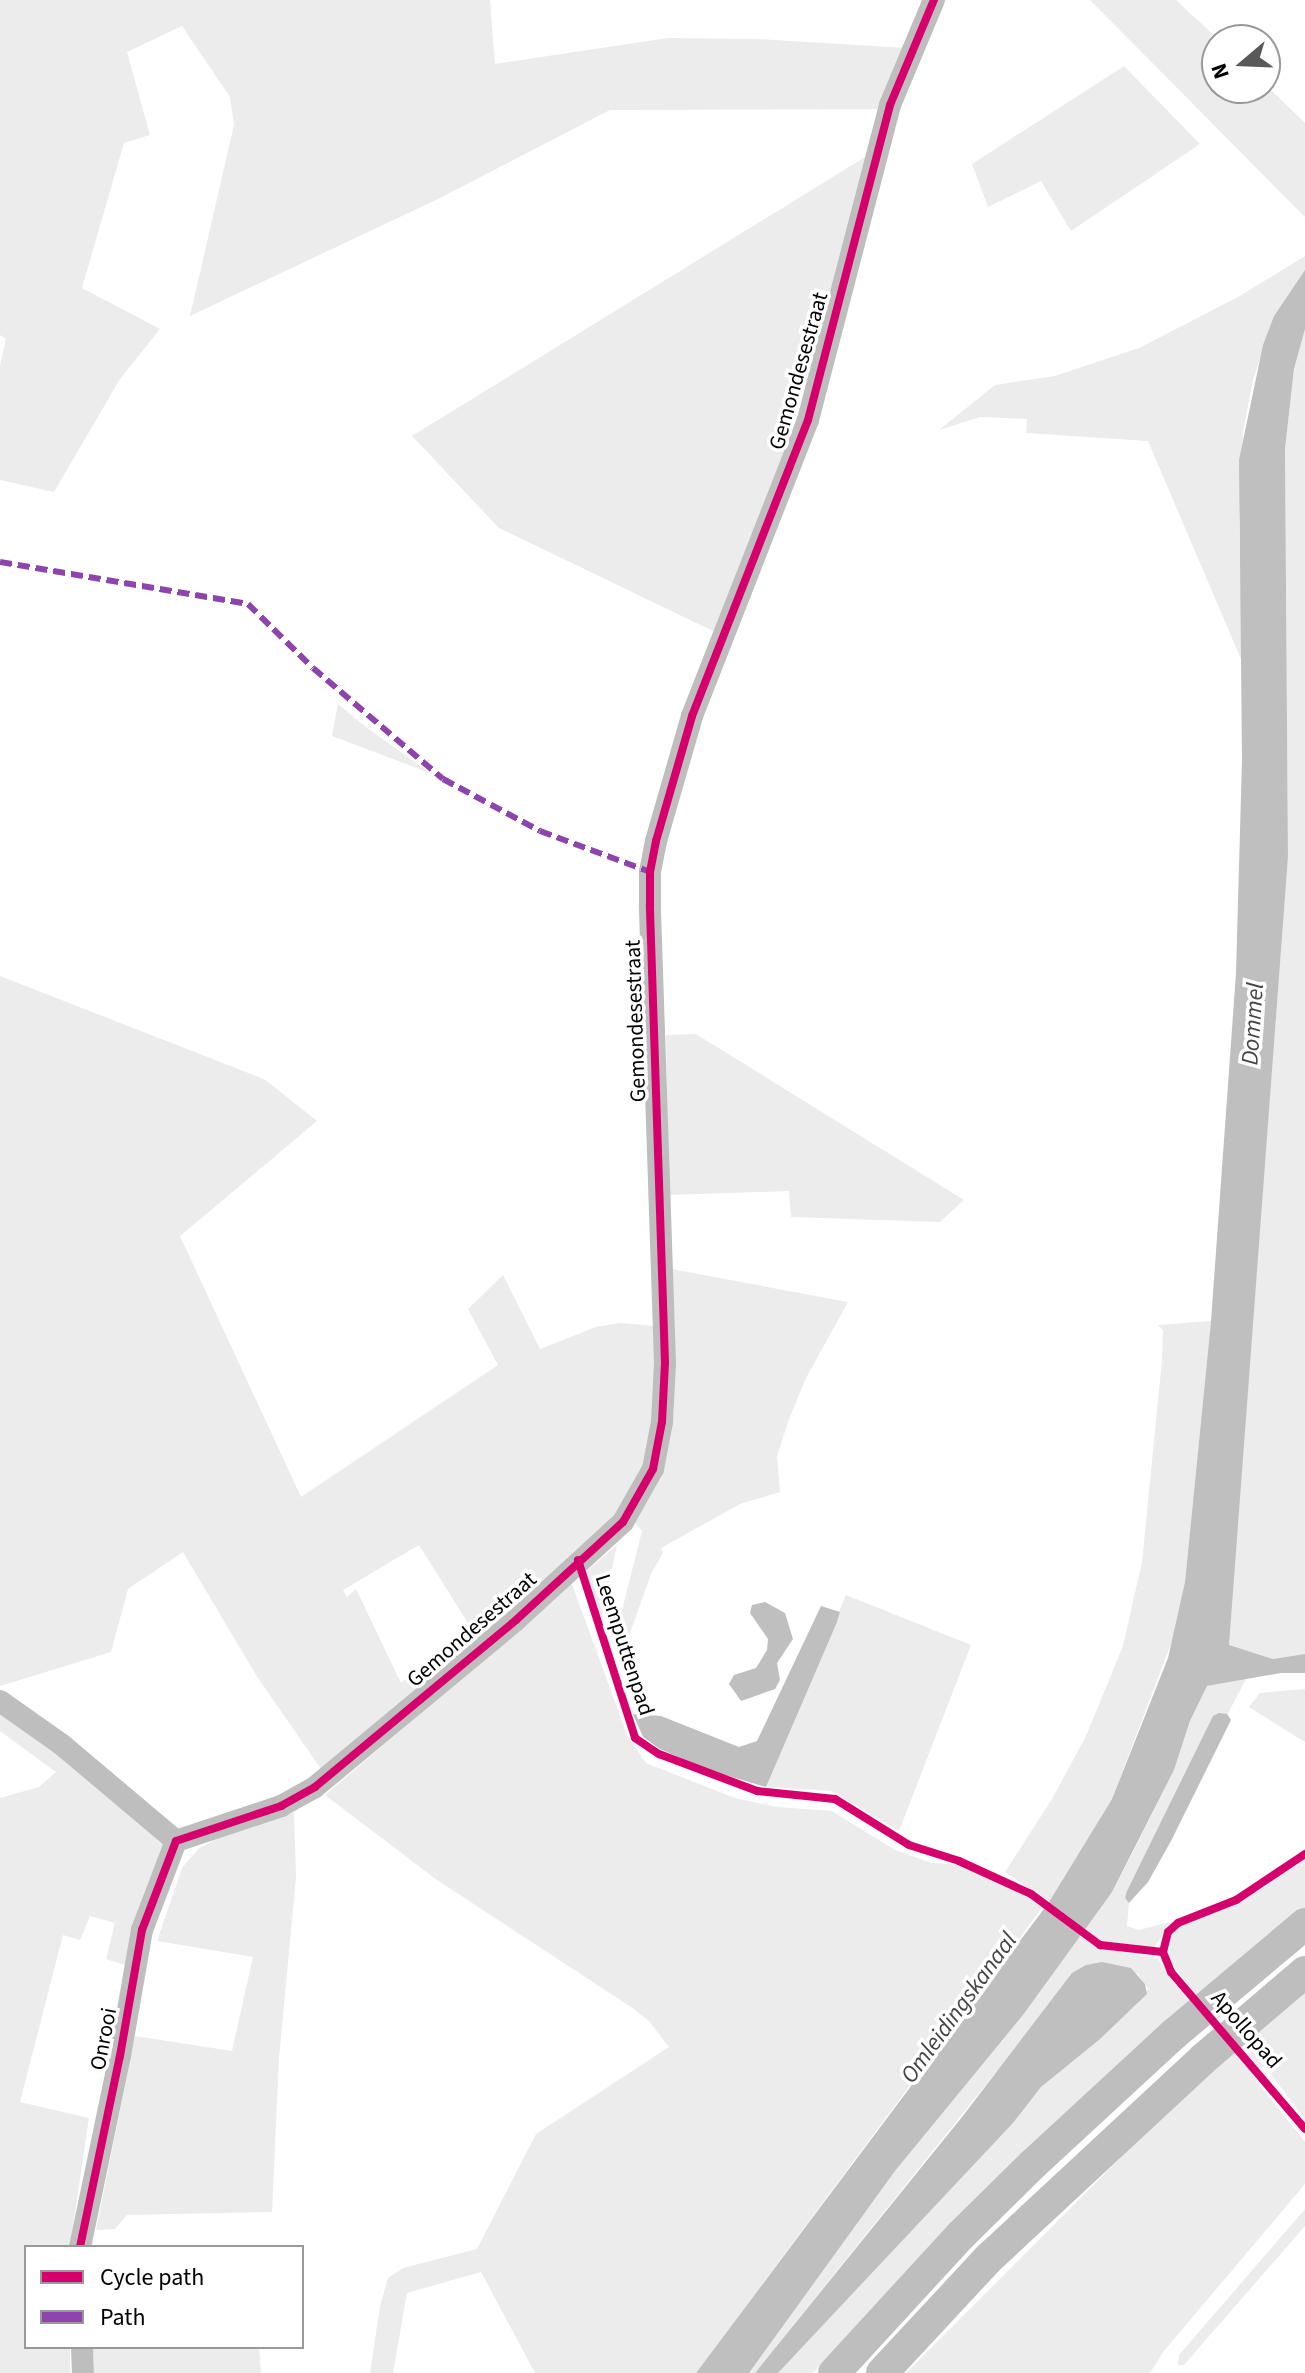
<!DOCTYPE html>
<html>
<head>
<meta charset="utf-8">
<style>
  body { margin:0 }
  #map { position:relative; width:1305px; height:2373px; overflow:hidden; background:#fff; font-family:"Source Sans 3",sans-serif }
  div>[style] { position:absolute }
  .green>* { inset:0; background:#ececec }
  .water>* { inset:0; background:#bfbfbf }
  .minor>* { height:22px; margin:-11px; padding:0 11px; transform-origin:11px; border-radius:11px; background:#bebebe }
  .highway>* { height:32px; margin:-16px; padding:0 16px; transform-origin:16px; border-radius:16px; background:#bebebe }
  .quiet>* { height:6px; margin-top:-3px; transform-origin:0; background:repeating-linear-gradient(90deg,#8e44ad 0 12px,transparent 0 18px) }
  .cycleway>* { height:8px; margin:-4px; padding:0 4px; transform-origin:4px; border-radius:4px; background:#d6006c }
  span { translate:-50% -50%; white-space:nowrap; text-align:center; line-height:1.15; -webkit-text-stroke:7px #fff; paint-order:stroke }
  .street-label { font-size:22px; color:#000 }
  .water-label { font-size:24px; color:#444; font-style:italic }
  .legend { position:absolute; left:24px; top:2245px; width:280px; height:104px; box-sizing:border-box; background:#fff; border:2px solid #999; margin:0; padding:10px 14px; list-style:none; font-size:24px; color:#000 }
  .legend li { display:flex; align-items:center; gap:16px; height:40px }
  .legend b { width:40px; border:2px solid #999 }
  .north { position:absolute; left:1201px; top:24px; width:80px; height:80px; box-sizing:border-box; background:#fff; border:2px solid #999; border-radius:50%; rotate:251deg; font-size:22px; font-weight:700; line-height:32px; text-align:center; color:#000 }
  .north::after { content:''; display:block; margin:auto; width:28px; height:36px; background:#595959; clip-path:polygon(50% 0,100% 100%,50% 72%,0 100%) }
</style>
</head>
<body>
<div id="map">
  <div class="green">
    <i style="clip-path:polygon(0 0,490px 0,495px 64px,668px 38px,757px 39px,906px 48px,887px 109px,610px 110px,438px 199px,190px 316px,234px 125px,230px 97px,182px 26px,127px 52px,150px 135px,124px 143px,82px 288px,160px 329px,120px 379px,54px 492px,0 480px,0 365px,6px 339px,0 335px)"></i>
    <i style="clip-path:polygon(1090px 0,1176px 0,1219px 40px,1217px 88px,1265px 88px,1265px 84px,1305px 123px,1305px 217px)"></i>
    <i style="clip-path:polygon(1124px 66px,1200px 144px,1071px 231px,1041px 181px,988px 207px,972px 164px)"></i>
    <i style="clip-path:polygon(875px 151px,785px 454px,715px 632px,499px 528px,412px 436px)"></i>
    <i style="clip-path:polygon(1305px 256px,1305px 270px,1274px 316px,1253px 380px,1243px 432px,1239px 524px,1243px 664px,1148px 441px,1026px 433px,1027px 419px,980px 417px,939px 430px,995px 385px,1055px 376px,1139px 348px,1238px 297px)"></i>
    <i style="clip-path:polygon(1305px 329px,1305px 1654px,1273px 1659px,1229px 1646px,1230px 1622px,1288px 857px,1285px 449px,1294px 369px)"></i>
    <i style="clip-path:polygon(338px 704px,362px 724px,430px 773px,332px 736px)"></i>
    <i style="clip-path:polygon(0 976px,264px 1079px,317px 1121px,180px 1236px,301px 1497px,498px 1365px,468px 1309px,503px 1275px,540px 1349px,596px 1327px,620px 1323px,655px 1326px,656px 1390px,644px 1464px,624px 1511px,478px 1639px,419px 1545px,343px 1590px,347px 1597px,356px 1589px,401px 1683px,439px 1651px,447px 1666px,323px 1772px,256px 1675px,183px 1552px,128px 1589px,111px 1652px,0 1686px)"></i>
    <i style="clip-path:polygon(696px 1034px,964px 1200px,940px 1222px,791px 1217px,789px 1191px,669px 1195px,666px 1035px)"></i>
    <i style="clip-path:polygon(672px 1269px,848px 1302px,806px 1378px,789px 1419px,777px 1456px,780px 1492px,740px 1504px,661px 1548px,663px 1553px,651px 1574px,628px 1639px,616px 1634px,642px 1531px,635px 1522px,661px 1478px,674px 1411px)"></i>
    <i style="clip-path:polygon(1211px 1321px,1185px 1582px,1177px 1628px,1112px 1799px,1049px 1902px,1005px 1872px,1052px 1799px,1086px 1736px,1123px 1646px,1142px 1562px,1162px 1360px,1163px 1330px,1158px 1325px)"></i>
    <i style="clip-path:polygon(617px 1545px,600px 1624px,582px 1575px)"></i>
    <i style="clip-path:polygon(572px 1584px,627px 1735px,646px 1763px,735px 1798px,777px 1807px,832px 1811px,895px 1850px,932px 1863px,955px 1864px,975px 1870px,1017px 1889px,1042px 1908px,696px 2373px,535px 2373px,481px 2272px,407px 2293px,393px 2373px,370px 2373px,380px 2306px,388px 2278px,403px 2268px,477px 2249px,536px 2134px,669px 2047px,649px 2021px,631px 2007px,437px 1880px,325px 1795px)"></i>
    <i style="clip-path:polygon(846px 1595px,971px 1645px,899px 1831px,831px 1791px,766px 1787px)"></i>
    <i style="clip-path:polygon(1246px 1679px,1129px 1903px,1127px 1926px,1139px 1930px,1177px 1920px,1166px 1928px,1154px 1949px,1101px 1942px,1084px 1927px,1112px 1892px,1133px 1852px,1174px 1770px,1190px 1721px,1207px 1686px)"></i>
    <i style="clip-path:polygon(1305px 1689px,1305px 1742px,1249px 1707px,1260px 1693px)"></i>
    <i style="clip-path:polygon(0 1707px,62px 1752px,66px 1763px,166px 1840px,125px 1965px,106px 1959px,115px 1923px,90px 1916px,80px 1940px,63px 1935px,20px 2102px,89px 2118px,70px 2247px,26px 2247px,26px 2347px,70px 2347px,70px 2373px,0 2373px,0 1798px,39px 1787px,56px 1772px,0 1731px)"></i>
    <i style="clip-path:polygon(294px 1812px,296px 1878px,279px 2058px,272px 2212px,127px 2215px,115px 2229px,96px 2230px,135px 2036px,232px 2051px,253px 1957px,157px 1941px,182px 1868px,199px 1848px,227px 1834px)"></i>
    <i style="clip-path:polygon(1305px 1859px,1305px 1908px,1198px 1998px,1168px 1958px,1172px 1935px,1183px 1925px,1260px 1890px)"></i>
    <i style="clip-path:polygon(1080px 1935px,1110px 1950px,1157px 1958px,1190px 2000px,882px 2299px,813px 2373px,778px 2373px,1013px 2123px,1041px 2087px,1136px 2005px,1148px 1989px,1145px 1984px,1137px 1973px,996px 2072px,755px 2373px,749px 2373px,895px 2171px,1023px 2015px)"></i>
    <i style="clip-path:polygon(1305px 1989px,1305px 2120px,1265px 2066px,1252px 2075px,1305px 2142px,1305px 2184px,1164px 2351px,1150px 2373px,906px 2373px,1215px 2063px)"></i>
    <i style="clip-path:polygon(1305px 2209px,1305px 2226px,1184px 2365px,1178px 2365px,1179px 2355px)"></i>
    <i style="clip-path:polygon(93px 2347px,259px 2347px,261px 2373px,94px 2373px)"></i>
  </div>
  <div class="water">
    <i style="clip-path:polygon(1305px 270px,1305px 329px,1294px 369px,1285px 449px,1288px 857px,1229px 1645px,1273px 1659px,1305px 1654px,1305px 1673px,1281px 1673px,1207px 1686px,1190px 1721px,1174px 1770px,1112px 1892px,1023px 2015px,895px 2171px,749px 2373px,696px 2373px,1049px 1902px,1112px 1799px,1168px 1658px,1185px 1582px,1211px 1321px,1236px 973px,1242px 760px,1239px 460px,1263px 345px,1274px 316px)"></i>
    <i style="clip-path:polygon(765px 1602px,785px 1613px,793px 1639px,777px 1663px,780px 1680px,775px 1689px,741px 1701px,729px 1684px,734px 1675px,756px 1668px,767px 1650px,768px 1639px,750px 1613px,752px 1605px)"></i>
    <i style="clip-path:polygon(821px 1606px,840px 1612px,837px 1622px,766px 1787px,708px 1770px,660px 1749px,643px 1737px,633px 1714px,661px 1716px,739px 1747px,757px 1741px)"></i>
    <i style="clip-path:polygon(1219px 1713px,1227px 1714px,1231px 1720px,1171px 1841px,1148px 1882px,1129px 1903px,1125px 1898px,1127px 1891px,1213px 1716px)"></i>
    <i style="clip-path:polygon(1102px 1962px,1131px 1968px,1145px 1984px,1147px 1994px,1100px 2039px,1041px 2087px,1013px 2123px,778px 2373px,755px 2373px,962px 2117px,1072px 1973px,1086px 1965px)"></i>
  </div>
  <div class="minor">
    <i style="left:0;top:1701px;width:75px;rotate:35.2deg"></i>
    <i style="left:61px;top:1744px;width:150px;rotate:40.1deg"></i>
    <i style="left:176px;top:1841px;width:111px;rotate:-18.4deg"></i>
    <i style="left:281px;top:1806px;width:39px;rotate:-29deg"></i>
    <i style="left:315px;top:1787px;width:261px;rotate:-39.7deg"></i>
    <i style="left:516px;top:1620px;width:145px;rotate:-42.5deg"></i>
    <i style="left:623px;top:1522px;width:61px;rotate:-60.5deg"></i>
    <i style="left:653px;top:1469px;width:48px;rotate:-79.2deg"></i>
    <i style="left:662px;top:1422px;width:59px;rotate:-87.1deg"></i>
    <i style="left:665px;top:1363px;width:458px;rotate:-91.9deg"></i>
    <i style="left:650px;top:905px;width:33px;rotate:-90deg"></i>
    <i style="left:650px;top:872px;width:32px;rotate:-79deg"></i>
    <i style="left:656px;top:841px;width:130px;rotate:-73.9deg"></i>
    <i style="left:692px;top:716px;width:318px;rotate:-68.6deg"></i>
    <i style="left:808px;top:420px;width:325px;rotate:-75.4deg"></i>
    <i style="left:890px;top:105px;width:114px;rotate:-67.3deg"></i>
    <i style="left:80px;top:2247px;width:195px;rotate:-78.2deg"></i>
    <i style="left:120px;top:2056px;width:128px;rotate:-80.1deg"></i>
    <i style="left:142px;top:1930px;width:95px;rotate:-69.1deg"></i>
    <i style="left:82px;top:2347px;width:26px;rotate:88deg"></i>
  </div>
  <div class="highway">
    <i style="left:834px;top:2373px;width:188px;rotate:-47.4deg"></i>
    <i style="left:961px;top:2235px;width:100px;rotate:-44.6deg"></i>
    <i style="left:1032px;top:2165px;width:193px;rotate:-42.7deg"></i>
    <i style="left:1174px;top:2034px;width:171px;rotate:-40deg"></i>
    <i style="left:882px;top:2373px;width:157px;rotate:-47.1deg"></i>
    <i style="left:989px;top:2258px;width:292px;rotate:-42.9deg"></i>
    <i style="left:1203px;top:2059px;width:134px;rotate:-40.5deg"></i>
  </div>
  <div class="quiet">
    <i style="left:0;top:562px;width:252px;rotate:9.6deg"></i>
    <i style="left:248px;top:604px;width:91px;rotate:44.6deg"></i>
    <i style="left:313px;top:668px;width:171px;rotate:40.5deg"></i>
    <i style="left:443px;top:779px;width:110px;rotate:28.2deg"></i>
    <i style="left:540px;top:831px;width:117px;rotate:20.4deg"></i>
  </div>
  <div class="cycleway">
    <i style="left:578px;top:1560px;width:187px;rotate:72.2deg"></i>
    <i style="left:635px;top:1738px;width:29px;rotate:34deg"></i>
    <i style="left:659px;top:1754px;width:105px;rotate:20.7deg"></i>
    <i style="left:757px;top:1791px;width:78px;rotate:5.9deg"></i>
    <i style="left:835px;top:1799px;width:87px;rotate:31.9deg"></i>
    <i style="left:909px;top:1845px;width:52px;rotate:17.7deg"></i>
    <i style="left:959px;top:1861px;width:79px;rotate:24.6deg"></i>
    <i style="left:1031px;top:1894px;width:86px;rotate:36.5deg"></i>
    <i style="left:1100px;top:1945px;width:63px;rotate:6.3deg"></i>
    <i style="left:1305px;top:1854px;width:83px;rotate:146.3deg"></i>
    <i style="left:1236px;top:1900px;width:62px;rotate:158.4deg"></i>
    <i style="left:1178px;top:1923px;width:13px;rotate:138deg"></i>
    <i style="left:1168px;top:1932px;width:21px;rotate:104deg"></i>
    <i style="left:1163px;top:1952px;width:22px;rotate:68deg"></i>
    <i style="left:1171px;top:1972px;width:206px;rotate:49.5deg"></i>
    <i style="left:80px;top:2247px;width:195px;rotate:-78.2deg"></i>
    <i style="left:120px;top:2056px;width:128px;rotate:-80.1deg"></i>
    <i style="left:142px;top:1930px;width:95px;rotate:-69.1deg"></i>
    <i style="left:176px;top:1841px;width:111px;rotate:-18.4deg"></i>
    <i style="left:281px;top:1806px;width:39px;rotate:-29deg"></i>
    <i style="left:315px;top:1787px;width:261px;rotate:-39.7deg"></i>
    <i style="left:516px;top:1620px;width:145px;rotate:-42.5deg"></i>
    <i style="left:623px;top:1522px;width:61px;rotate:-60.5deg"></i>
    <i style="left:653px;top:1469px;width:48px;rotate:-79.2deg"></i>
    <i style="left:662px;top:1422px;width:59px;rotate:-87.1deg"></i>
    <i style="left:665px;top:1363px;width:458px;rotate:-91.9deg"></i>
    <i style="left:650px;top:905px;width:33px;rotate:-90deg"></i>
    <i style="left:650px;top:872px;width:32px;rotate:-79deg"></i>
    <i style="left:656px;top:841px;width:130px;rotate:-73.9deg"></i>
    <i style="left:692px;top:716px;width:318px;rotate:-68.6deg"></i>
    <i style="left:808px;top:420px;width:325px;rotate:-75.4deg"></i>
    <i style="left:890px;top:105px;width:114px;rotate:-67.3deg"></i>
  </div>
  <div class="street-label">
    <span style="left:799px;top:371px;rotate:-74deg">Gemondesestraat</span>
    <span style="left:636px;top:1021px;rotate:-92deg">Gemondesestraat</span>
    <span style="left:472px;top:1630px;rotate:-41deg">Gemondesestraat</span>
    <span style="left:624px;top:1645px;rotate:72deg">Leemputtenpad</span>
    <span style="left:1246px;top:2030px;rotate:49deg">Apollopad</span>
    <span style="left:104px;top:2039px;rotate:-79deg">Onrooi</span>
  </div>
  <div class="water-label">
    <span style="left:1253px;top:1024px;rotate:-86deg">Dommel</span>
    <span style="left:959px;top:2008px;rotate:-54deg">Omleidingskanaal</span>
  </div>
  <ul class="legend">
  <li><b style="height:10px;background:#d6006c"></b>Cycle path</li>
  <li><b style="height:10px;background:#8e44ad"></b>Path</li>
  </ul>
  <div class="north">N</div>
</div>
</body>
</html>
